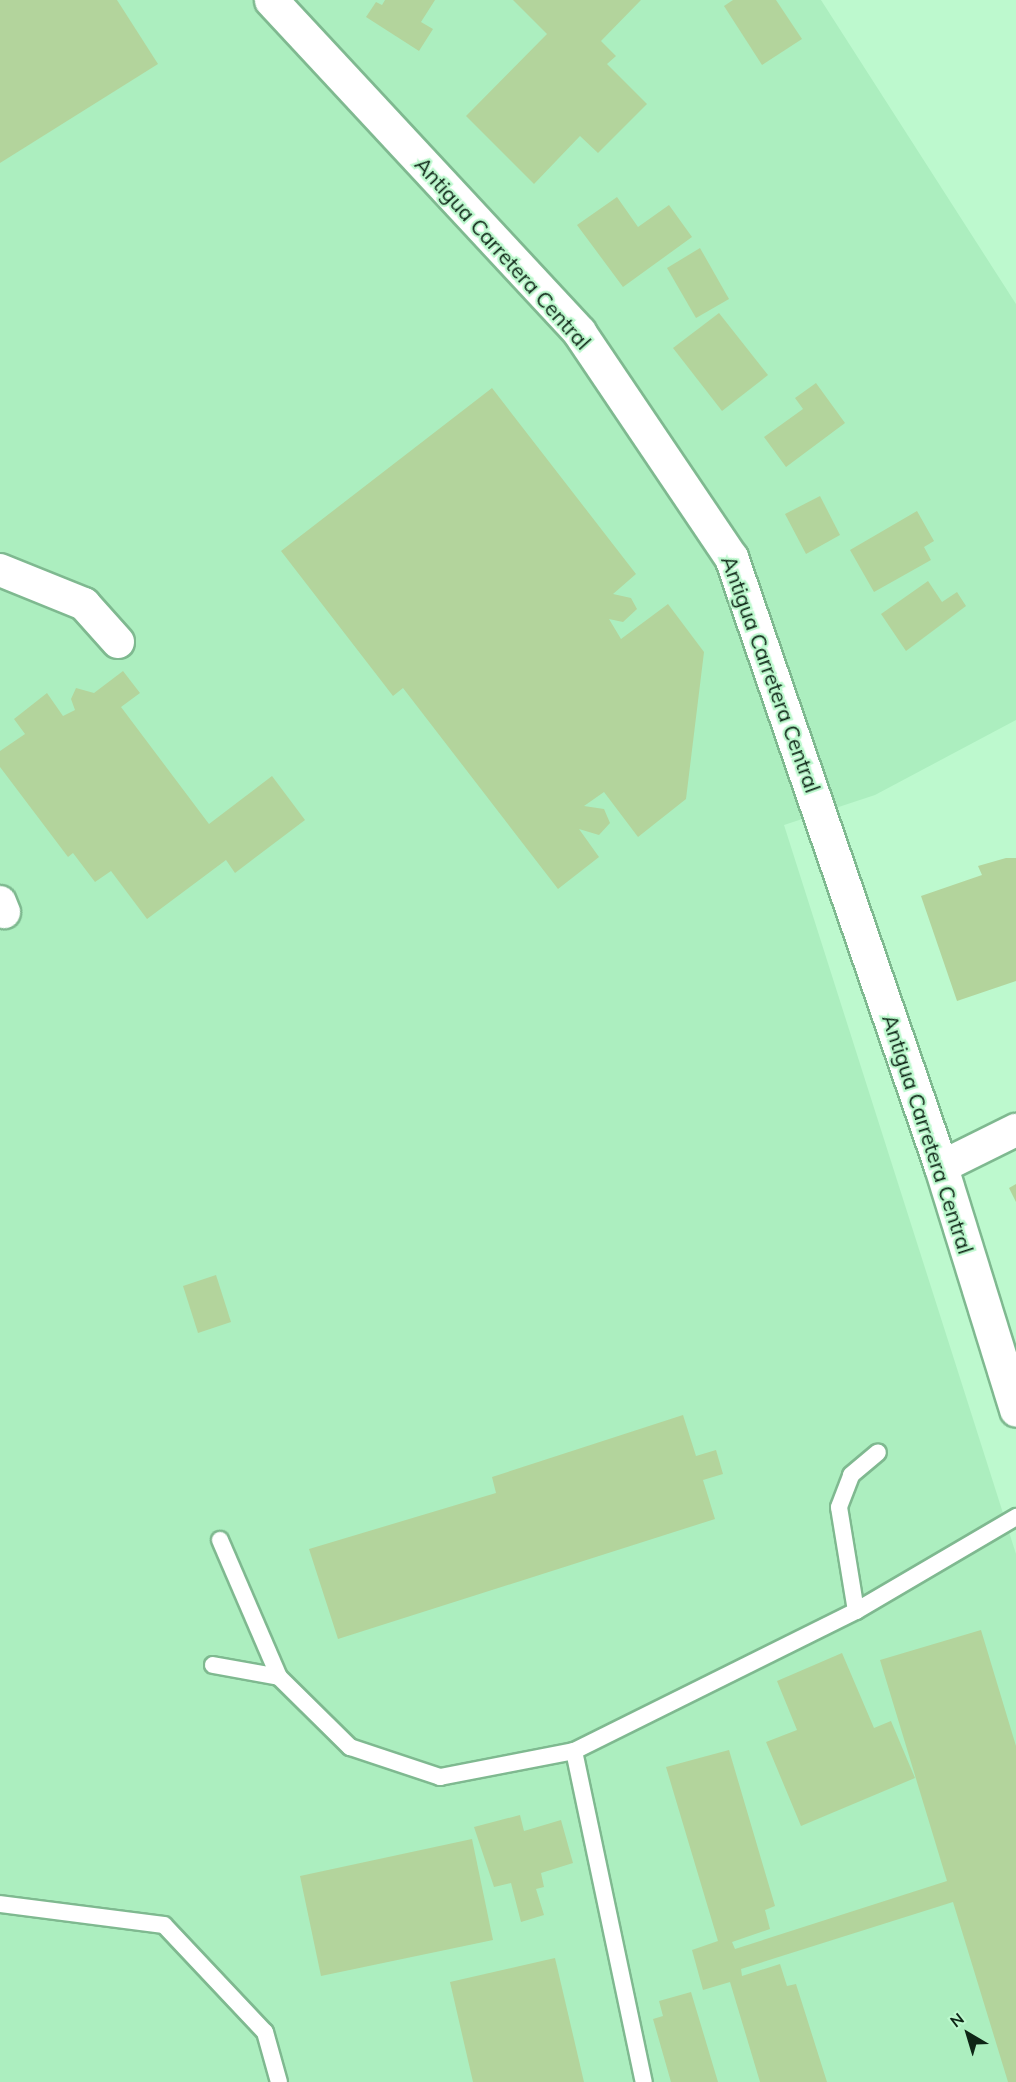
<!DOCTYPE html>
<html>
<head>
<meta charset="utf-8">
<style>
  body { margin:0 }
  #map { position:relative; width:1016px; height:2082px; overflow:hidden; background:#bdf9ce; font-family:Mulish,sans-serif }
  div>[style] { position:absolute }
  .built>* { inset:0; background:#aceebf }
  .building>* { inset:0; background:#b3d49c }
  .roads { filter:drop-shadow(2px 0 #7fb990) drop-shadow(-2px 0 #7fb990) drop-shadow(0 2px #7fb990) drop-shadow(0 -2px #7fb990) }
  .service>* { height:16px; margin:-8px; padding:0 8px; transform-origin:8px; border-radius:8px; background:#fff }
  .minor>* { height:32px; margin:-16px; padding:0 16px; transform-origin:16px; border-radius:16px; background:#fff }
  .tertiary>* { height:33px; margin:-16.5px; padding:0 16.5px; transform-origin:16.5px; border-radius:16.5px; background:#fff }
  span { translate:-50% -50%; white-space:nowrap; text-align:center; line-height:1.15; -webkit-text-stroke:4.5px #bdf9ce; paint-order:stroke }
  .street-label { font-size:21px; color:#0e2516 }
  .north { position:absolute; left:938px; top:2004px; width:60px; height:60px; -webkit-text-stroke:4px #bdf9ce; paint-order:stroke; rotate:322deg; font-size:16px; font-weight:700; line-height:24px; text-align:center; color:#0e2516 }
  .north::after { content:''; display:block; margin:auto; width:21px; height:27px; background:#0e2516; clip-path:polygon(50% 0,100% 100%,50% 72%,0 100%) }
</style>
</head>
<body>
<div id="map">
  <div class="built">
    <i style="clip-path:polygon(0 0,821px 0,1016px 304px,1016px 720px,875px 795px,784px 825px,1016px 1554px,1016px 2082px,0 2082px)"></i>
  </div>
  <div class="building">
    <i style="clip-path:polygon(0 0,117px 0,158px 64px,0 163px)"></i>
    <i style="clip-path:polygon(385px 0,435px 0,421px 22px,433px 29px,419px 51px,366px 17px,376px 2px,382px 5px)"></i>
    <i style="clip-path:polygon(513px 0,641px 0,601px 41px,616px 56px,607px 64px,647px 104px,598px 153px,580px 136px,534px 184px,466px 116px,547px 34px)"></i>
    <i style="clip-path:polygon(733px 0,776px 0,802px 39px,762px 65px,724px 6px)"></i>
    <i style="clip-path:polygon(617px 197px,638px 227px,669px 205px,692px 237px,623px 287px,577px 225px)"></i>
    <i style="clip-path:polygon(700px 248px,729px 299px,696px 318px,667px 268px)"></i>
    <i style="clip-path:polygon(719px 313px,768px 375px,722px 411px,673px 348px)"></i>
    <i style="clip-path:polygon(816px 383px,845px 423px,786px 467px,764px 437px,803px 409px,795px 398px)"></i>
    <i style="clip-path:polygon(492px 388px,636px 574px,613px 594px,631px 598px,637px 609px,623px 622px,609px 619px,621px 639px,668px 604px,704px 652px,686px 799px,638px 837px,604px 792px,584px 806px,604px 809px,610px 823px,599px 835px,579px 829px,599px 857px,558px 889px,403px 688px,393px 696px,281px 551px)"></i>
    <i style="clip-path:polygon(820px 496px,840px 535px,806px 554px,785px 514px)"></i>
    <i style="clip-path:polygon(917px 511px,934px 541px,924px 547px,931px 560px,874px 592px,850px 550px)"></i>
    <i style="clip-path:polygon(928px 581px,942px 602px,957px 592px,966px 606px,906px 651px,881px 614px)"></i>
    <i style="clip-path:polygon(123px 671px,140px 693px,121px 707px,209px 824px,272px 776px,305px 820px,235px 873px,226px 860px,147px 919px,111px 871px,95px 882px,73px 853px,68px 857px,0 767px,0 751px,25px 734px,14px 719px,47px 693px,63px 716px,75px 710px,71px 699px,76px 688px,94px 693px)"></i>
    <i style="clip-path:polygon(1006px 858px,1016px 858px,1016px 981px,957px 1001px,921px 896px,982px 875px,978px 866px)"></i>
    <i style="clip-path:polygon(1016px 1184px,1016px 1202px,1009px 1188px)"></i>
    <i style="clip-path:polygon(216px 1275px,231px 1322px,198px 1333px,183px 1286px)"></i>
    <i style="clip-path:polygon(683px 1415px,696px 1456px,716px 1450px,723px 1474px,703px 1480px,715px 1519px,338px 1639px,309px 1549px,496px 1493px,492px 1477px)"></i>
    <i style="clip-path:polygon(981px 1630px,1016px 1746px,1016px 2082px,1008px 2082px,953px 1902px,741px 1969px,742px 1976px,780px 1964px,787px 1986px,796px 1984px,827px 2082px,760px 2082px,730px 1982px,703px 1990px,692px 1950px,718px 1941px,666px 1767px,729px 1750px,775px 1906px,765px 1910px,770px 1929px,732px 1942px,735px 1949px,947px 1881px,880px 1660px)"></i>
    <i style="clip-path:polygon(842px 1653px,874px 1728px,891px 1721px,915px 1778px,801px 1826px,766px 1742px,797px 1730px,777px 1681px)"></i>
    <i style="clip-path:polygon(520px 1815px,524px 1831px,561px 1820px,573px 1863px,541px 1873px,544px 1887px,536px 1889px,544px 1915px,521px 1922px,511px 1883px,494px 1887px,474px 1827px)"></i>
    <i style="clip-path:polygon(472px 1839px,493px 1940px,321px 1976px,300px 1876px)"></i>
    <i style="clip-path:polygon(555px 1958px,584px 2082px,473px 2082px,450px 1982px)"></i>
    <i style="clip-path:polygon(691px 1992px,718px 2082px,671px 2082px,653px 2019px,663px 2016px,659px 2001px)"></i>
  </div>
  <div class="roads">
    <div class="service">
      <i style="left:220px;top:1540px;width:149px;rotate:66.7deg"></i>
      <i style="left:279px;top:1677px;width:100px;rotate:44.6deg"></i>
      <i style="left:350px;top:1747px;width:95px;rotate:18.4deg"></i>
      <i style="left:440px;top:1777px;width:136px;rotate:-11deg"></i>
      <i style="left:574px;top:1751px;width:315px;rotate:-26.4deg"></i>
      <i style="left:856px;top:1611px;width:186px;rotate:-30.4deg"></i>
      <i style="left:856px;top:1611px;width:105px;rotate:-99.3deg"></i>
      <i style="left:839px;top:1507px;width:34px;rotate:-69deg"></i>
      <i style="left:851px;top:1475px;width:35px;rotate:-40deg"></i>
      <i style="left:213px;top:1665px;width:67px;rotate:10.3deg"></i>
      <i style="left:574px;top:1751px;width:338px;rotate:78.1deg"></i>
      <i style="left:0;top:1904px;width:165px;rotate:7.3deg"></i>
      <i style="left:164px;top:1925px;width:147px;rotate:46.7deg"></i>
      <i style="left:265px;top:2032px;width:52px;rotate:74.4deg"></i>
    </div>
    <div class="minor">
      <i style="left:0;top:570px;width:91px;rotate:22deg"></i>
      <i style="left:84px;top:604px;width:51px;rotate:48.2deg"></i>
      <i style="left:0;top:902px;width:11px;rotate:68deg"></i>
      <i style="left:941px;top:1167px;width:84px;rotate:-26.3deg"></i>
    </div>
    <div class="tertiary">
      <i style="left:271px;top:0;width:453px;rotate:47.1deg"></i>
      <i style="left:579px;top:332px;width:272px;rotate:56deg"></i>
      <i style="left:731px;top:557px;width:645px;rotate:71deg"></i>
      <i style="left:941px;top:1167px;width:254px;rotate:72.8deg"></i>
    </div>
  </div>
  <div class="street-label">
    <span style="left:503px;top:253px;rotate:48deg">Antigua Carretera Central</span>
    <span style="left:771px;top:674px;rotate:70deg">Antigua Carretera Central</span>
    <span style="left:928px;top:1134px;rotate:72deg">Antigua Carretera Central</span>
  </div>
  <div class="north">N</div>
</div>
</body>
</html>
